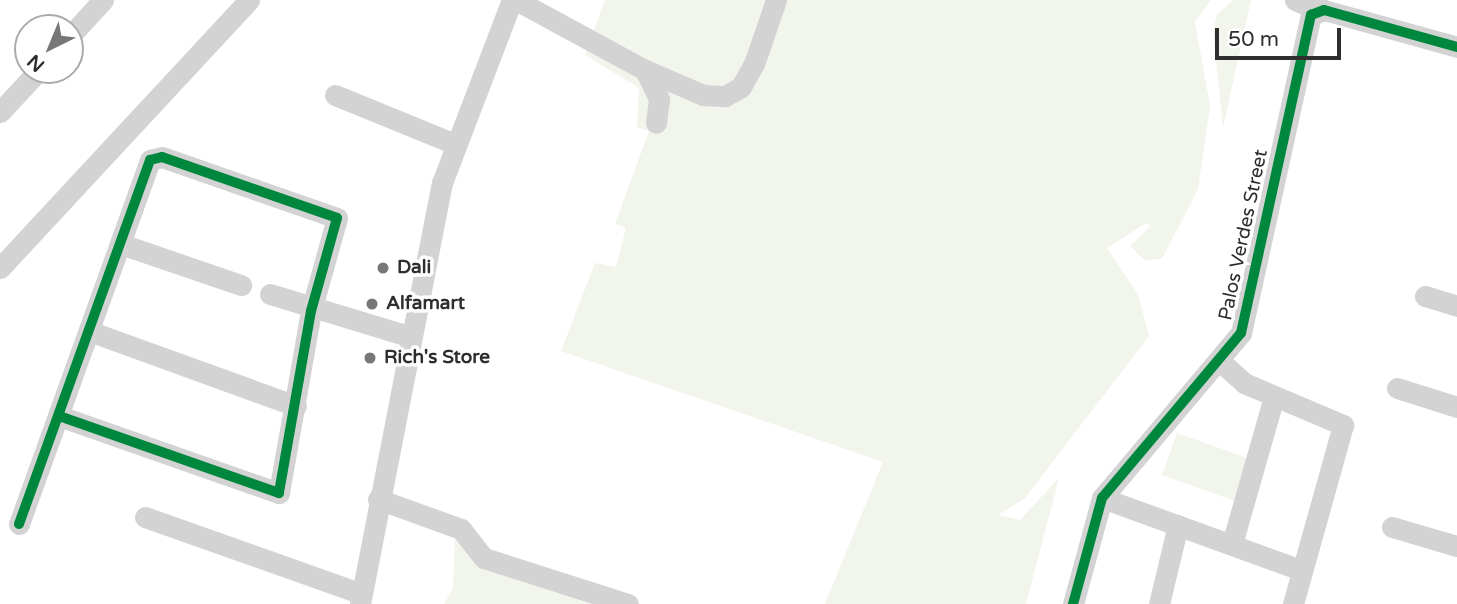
<!DOCTYPE html>
<html>
<head>
<meta charset="utf-8">
<style>
  body { margin:0 }
  #map { position:relative; width:1457px; height:604px; overflow:hidden; background:#fff; font-family:"Varela Round",sans-serif }
  div>[style] { position:absolute }
  .green>* { inset:0; background:#f1f5eb }
  .minor>* { height:21px; margin:-10.5px; padding:0 10.5px; transform-origin:10.5px; border-radius:10.5px; background:#d3d3d3 }
  .cycleway>* { height:10px; margin:-5px; padding:0 5px; transform-origin:5px; border-radius:5px; background:#00873e }
  .dots>* { width:19px; height:19px; translate:-50% -50%; box-sizing:border-box; border:4px solid #fff; border-radius:50% }
  span { translate:-50% -50%; white-space:nowrap; text-align:center; line-height:1.15; -webkit-text-stroke:7px #fff; paint-order:stroke }
  .street-label { font-size:19px; color:#2e2e2e }
  .poi-label { font-size:19px; color:#2e2e2e; font-weight:700 }
  .left { translate:0 -50%; text-align:left }
  .north { position:absolute; left:14px; top:14px; width:70px; height:70px; box-sizing:border-box; background:#fff; border:2px solid #ababab; border-radius:50%; rotate:223deg; font-size:19px; font-weight:700; line-height:28px; text-align:center; color:#2e2e2e }
  .north::after { content:''; display:block; margin:auto; width:24px; height:32px; background:#777; clip-path:polygon(50% 0,100% 100%,50% 72%,0 100%) }
  .scale { position:absolute; left:1215px; top:28px; width:126px; height:32px; box-sizing:border-box; border:4px solid #2e2e2e; border-top:0; padding-left:9px; font-size:21px; line-height:24px; white-space:nowrap; color:#2e2e2e; -webkit-text-stroke:5px #fff; paint-order:stroke }
</style>
</head>
<body>
<div id="map">
  <div class="green">
    <i style="clip-path:polygon(605px 0,1211px 0,1195px 22px,1210px 106px,1198px 189px,1162px 259px,1144px 260px,1130px 246px,1151px 226px,1146px 223px,1107px 248px,1138px 294px,1149px 336px,1025px 498px,998px 515px,1020px 520px,1059px 478px,1026px 604px,825px 604px,883px 462px,561px 351px,595px 263px,616px 267px,626px 228px,615px 224px,649px 131px,637px 127px,639px 88px,585px 55px)"></i>
    <i style="clip-path:polygon(1233px 0,1251px 0,1223px 128px,1213px 31px,1217px 15px)"></i>
    <i style="clip-path:polygon(1177px 433px,1250px 459px,1235px 501px,1162px 475px)"></i>
    <i style="clip-path:polygon(455px 534px,607px 604px,444px 604px,453px 588px)"></i>
  </div>
  <div class="minor">
    <i style="left:516px;top:0;width:147px;rotate:28.5deg"></i>
    <i style="left:645px;top:70px;width:32px;rotate:64deg"></i>
    <i style="left:659px;top:99px;width:24px;rotate:97deg"></i>
    <i style="left:1295px;top:0;width:26px;rotate:23deg"></i>
    <i style="left:70px;top:36px;width:49px;rotate:-47.5deg"></i>
    <i style="left:645px;top:70px;width:63px;rotate:23.3deg"></i>
    <i style="left:703px;top:95px;width:22px;rotate:3deg"></i>
    <i style="left:725px;top:96px;width:18px;rotate:-29deg"></i>
    <i style="left:741px;top:87px;width:26px;rotate:-61deg"></i>
    <i style="left:754px;top:64px;width:68px;rotate:-71deg"></i>
    <i style="left:335px;top:95px;width:130px;rotate:22.2deg"></i>
    <i style="left:0;top:112px;width:57px;rotate:-47.1deg"></i>
    <i style="left:121px;top:244px;width:127px;rotate:18.9deg"></i>
    <i style="left:0;top:268px;width:366px;rotate:-47.1deg"></i>
    <i style="left:270px;top:294px;width:144px;rotate:16.9deg"></i>
    <i style="left:1425px;top:296px;width:34px;rotate:17deg"></i>
    <i style="left:89px;top:331px;width:220px;rotate:19.9deg"></i>
    <i style="left:1221px;top:362px;width:31px;rotate:42deg"></i>
    <i style="left:1244px;top:383px;width:108px;rotate:23deg"></i>
    <i style="left:1343px;top:425px;width:186px;rotate:105.6deg"></i>
    <i style="left:1397px;top:388px;width:63px;rotate:17.6deg"></i>
    <i style="left:1102px;top:498px;width:212px;rotate:19.9deg"></i>
    <i style="left:378px;top:499px;width:88px;rotate:19.9deg"></i>
    <i style="left:461px;top:529px;width:37px;rotate:52deg"></i>
    <i style="left:484px;top:558px;width:151px;rotate:17.7deg"></i>
    <i style="left:145px;top:517px;width:230px;rotate:19.5deg"></i>
    <i style="left:19px;top:524px;width:387px;rotate:-70.2deg"></i>
    <i style="left:150px;top:160px;width:12px;rotate:-14deg"></i>
    <i style="left:162px;top:157px;width:185px;rotate:19.2deg"></i>
    <i style="left:337px;top:218px;width:97px;rotate:105.6deg"></i>
    <i style="left:311px;top:311px;width:185px;rotate:100deg"></i>
    <i style="left:279px;top:493px;width:233px;rotate:-160.7deg"></i>
    <i style="left:1392px;top:527px;width:68px;rotate:16.3deg"></i>
    <i style="left:1232px;top:544px;width:153px;rotate:-74.1deg"></i>
    <i style="left:360px;top:604px;width:429px;rotate:-79deg"></i>
    <i style="left:442px;top:183px;width:196px;rotate:-69.1deg"></i>
    <i style="left:1073px;top:604px;width:110px;rotate:-74.7deg"></i>
    <i style="left:1102px;top:498px;width:216px;rotate:-49.9deg"></i>
    <i style="left:1241px;top:333px;width:326px;rotate:-77.6deg"></i>
    <i style="left:1311px;top:15px;width:14px;rotate:-21deg"></i>
    <i style="left:1324px;top:10px;width:138px;rotate:15.5deg"></i>
    <i style="left:1159px;top:604px;width:81px;rotate:-76.5deg"></i>
  </div>
  <div class="cycleway">
    <i style="left:19px;top:524px;width:387px;rotate:-70.2deg"></i>
    <i style="left:150px;top:160px;width:12px;rotate:-14deg"></i>
    <i style="left:162px;top:157px;width:185px;rotate:19.2deg"></i>
    <i style="left:337px;top:218px;width:97px;rotate:105.6deg"></i>
    <i style="left:311px;top:311px;width:185px;rotate:100deg"></i>
    <i style="left:279px;top:493px;width:233px;rotate:-160.7deg"></i>
    <i style="left:1073px;top:604px;width:110px;rotate:-74.7deg"></i>
    <i style="left:1102px;top:498px;width:216px;rotate:-49.9deg"></i>
    <i style="left:1241px;top:333px;width:326px;rotate:-77.6deg"></i>
    <i style="left:1311px;top:15px;width:14px;rotate:-21deg"></i>
    <i style="left:1324px;top:10px;width:138px;rotate:15.5deg"></i>
  </div>
  <div class="dots">
    <i style="left:383px;top:268px;background:#777"></i>
    <i style="left:372px;top:304px;background:#777"></i>
    <i style="left:370px;top:358px;background:#777"></i>
  </div>
  <div class="street-label">
    <span style="left:1244px;top:235px;rotate:-78deg">Palos Verdes Street</span>
  </div>
  <div class="poi-label">
    <span class="left" style="left:397px;top:268px">Dali</span>
    <span class="left" style="left:386px;top:304px">Alfamart</span>
    <span class="left" style="left:384px;top:358px">Rich's Store</span>
  </div>
  <div class="north">N</div>
  <div class="scale">50 m</div>
</div>
</body>
</html>
